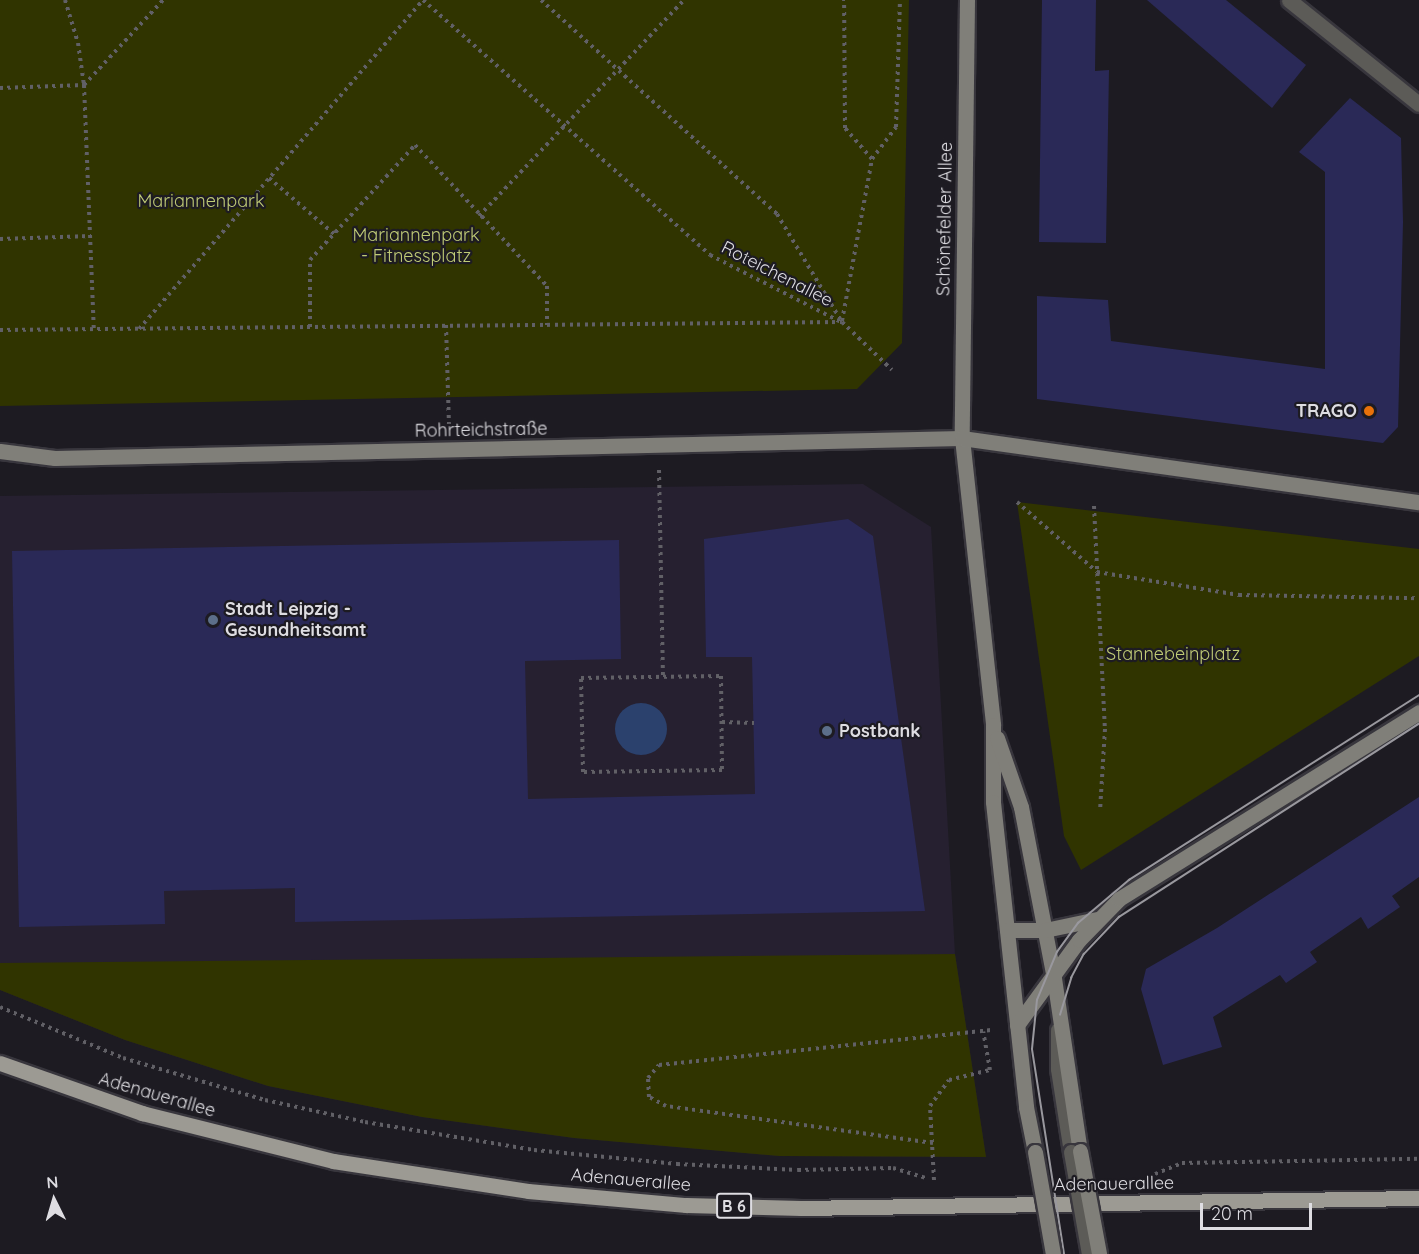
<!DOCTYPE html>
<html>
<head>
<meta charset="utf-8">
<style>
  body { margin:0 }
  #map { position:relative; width:1419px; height:1254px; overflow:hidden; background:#1d1b22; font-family:Quicksand,sans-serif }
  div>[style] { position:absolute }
  .commercial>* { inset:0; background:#262030 }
  .green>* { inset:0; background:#303400 }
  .water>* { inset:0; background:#2b416d }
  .round { border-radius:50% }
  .building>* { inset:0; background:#2a2957 }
  .path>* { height:4px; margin-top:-2px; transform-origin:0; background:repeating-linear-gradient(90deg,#616066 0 3px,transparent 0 7.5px) }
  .roads { filter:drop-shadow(2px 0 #38363d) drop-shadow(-2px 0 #38363d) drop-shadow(0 2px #38363d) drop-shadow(0 -2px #38363d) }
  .lane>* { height:15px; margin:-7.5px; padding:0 7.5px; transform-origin:7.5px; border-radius:7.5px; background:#5c5b57 }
  .street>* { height:15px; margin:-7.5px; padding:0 7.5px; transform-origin:7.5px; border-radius:7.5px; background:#5c5b57 }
  .secondary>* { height:15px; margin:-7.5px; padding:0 7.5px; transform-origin:7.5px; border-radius:7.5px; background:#807f79 }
  .primary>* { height:15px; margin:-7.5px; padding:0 7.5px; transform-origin:7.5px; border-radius:7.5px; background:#9c9a93 }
  .tram>* { height:1.5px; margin:-0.75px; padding:0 0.75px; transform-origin:0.75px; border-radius:0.75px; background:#99989e }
  .bridges { filter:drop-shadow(2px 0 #38363d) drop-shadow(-2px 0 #38363d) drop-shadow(0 2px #38363d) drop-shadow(0 -2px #38363d) }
  .lane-bridge>* { height:15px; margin:-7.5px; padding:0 7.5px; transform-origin:7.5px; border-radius:7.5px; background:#5c5b57 }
  .secondary-bridge>* { height:15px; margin:-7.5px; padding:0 7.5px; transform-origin:7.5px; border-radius:7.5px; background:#807f79 }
  .dots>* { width:16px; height:16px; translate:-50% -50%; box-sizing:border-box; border:3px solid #1d1b22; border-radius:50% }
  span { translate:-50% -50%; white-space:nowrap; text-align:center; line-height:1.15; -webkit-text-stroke:4.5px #1d1b22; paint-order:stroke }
  .shield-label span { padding:2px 4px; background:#1d1b22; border:2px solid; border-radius:4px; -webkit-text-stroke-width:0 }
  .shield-label { font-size:16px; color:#dedde2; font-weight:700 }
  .park-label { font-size:18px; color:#c0cb76 }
  .street-label { font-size:18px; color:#dedde2 }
  .poi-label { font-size:18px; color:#dedde2; font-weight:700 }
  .right { translate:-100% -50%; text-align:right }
  .left { translate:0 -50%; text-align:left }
  .north { position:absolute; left:24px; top:1170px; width:60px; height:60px; -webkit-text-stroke:4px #1d1b22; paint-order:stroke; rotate:355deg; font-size:16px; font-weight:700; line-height:24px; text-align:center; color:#dedde2 }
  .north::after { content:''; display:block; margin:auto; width:21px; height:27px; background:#dedde2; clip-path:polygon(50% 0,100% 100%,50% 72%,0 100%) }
  .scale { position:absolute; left:1200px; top:1203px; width:112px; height:27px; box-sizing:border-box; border:3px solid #dedde2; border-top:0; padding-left:8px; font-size:18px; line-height:21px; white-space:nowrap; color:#dedde2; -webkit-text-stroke:4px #1d1b22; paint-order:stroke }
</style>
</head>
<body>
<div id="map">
  <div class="commercial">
    <i style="clip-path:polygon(863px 484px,931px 527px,955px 954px,986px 1157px,779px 1156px,574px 1138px,422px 1117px,268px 1086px,125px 1040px,0 990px,0 496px)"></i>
  </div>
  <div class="green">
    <i style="clip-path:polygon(0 0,909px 0,902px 343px,857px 389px,0 406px)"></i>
    <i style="clip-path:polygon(1017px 502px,1419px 549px,1419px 656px,1081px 870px,1064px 836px)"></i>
    <i style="clip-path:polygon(955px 954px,986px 1157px,779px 1156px,574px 1138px,422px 1117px,268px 1086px,125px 1040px,0 990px,0 963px)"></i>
  </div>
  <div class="water">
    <i class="round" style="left:615px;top:703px;width:52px;height:52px"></i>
  </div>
  <div class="building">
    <i style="clip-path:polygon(1042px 0,1096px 0,1095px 71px,1109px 70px,1106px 243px,1039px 242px)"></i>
    <i style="clip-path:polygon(1147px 0,1226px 0,1306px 65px,1272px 108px)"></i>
    <i style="clip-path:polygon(1350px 98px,1401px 138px,1403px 222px,1398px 427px,1383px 443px,1037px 399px,1037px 296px,1108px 300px,1111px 341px,1325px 369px,1325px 172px,1299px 152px)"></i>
    <i style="clip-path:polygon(848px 519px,873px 536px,925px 911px,295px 922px,295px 888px,164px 891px,165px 924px,19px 927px,12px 551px,619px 540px,621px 659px,525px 661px,528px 799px,755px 794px,752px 657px,706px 657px,704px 539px)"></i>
    <i style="clip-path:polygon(1419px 797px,1419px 877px,1392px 896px,1400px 907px,1368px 929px,1361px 917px,1310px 952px,1317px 962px,1286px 983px,1280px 975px,1213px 1017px,1222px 1047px,1163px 1065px,1141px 989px,1146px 969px,1217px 928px)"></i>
  </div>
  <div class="path">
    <i style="left:65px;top:0;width:45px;rotate:73.2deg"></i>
    <i style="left:78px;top:43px;width:42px;rotate:81.9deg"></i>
    <i style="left:84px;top:85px;width:244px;rotate:87.7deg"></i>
    <i style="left:423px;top:0;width:384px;rotate:41.6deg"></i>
    <i style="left:710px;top:255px;width:147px;rotate:27.1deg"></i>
    <i style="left:541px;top:0;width:319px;rotate:42.2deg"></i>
    <i style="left:777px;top:214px;width:126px;rotate:59deg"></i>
    <i style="left:842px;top:322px;width:69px;rotate:43.8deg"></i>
    <i style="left:0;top:88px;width:84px;rotate:-2deg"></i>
    <i style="left:84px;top:85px;width:116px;rotate:-47.1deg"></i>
    <i style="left:872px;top:159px;width:40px;rotate:-53deg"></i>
    <i style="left:896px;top:127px;width:127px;rotate:-88.2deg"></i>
    <i style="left:269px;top:178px;width:86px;rotate:40.7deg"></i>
    <i style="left:479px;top:216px;width:298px;rotate:-46.5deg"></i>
    <i style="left:0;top:239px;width:91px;rotate:-1.9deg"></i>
    <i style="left:842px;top:321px;width:165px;rotate:-79.5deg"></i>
    <i style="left:872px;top:159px;width:41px;rotate:-131.1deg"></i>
    <i style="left:845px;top:128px;width:128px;rotate:-90.4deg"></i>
    <i style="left:446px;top:325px;width:99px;rotate:88.3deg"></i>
    <i style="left:310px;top:327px;width:67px;rotate:-90deg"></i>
    <i style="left:310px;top:260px;width:156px;rotate:-47.6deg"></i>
    <i style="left:415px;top:145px;width:193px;rotate:46.9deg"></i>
    <i style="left:547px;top:286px;width:39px;rotate:90deg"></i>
    <i style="left:139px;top:329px;width:435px;rotate:-49.2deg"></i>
    <i style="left:0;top:330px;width:842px;rotate:-0.54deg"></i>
    <i style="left:659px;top:470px;width:208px;rotate:88.9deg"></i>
    <i style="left:1017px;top:502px;width:106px;rotate:41.2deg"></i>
    <i style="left:1097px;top:572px;width:144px;rotate:9.2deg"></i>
    <i style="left:1239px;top:595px;width:180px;rotate:1deg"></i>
    <i style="left:1094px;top:506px;width:223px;rotate:87.2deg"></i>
    <i style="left:1105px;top:729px;width:82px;rotate:93.5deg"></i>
    <i style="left:721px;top:676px;width:94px;rotate:89.4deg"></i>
    <i style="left:722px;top:770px;width:139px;rotate:179.2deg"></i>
    <i style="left:583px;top:772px;width:94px;rotate:-91.2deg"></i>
    <i style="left:581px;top:678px;width:140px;rotate:-0.8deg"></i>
    <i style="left:722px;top:722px;width:32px;rotate:2deg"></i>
    <i style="left:0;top:1007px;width:133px;rotate:22.5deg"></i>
    <i style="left:123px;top:1058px;width:148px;rotate:16.5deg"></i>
    <i style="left:265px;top:1100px;width:102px;rotate:12.4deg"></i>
    <i style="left:365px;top:1122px;width:171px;rotate:9.4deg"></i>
    <i style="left:534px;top:1150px;width:144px;rotate:5.6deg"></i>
    <i style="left:677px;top:1164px;width:121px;rotate:2.8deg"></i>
    <i style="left:798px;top:1170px;width:95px;rotate:-1.2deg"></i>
    <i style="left:893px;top:1168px;width:34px;rotate:17deg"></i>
    <i style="left:933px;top:1143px;width:270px;rotate:-172.1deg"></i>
    <i style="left:666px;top:1106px;width:19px;rotate:-152deg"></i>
    <i style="left:649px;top:1097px;width:19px;rotate:-93deg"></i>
    <i style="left:648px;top:1078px;width:17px;rotate:-50deg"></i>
    <i style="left:659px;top:1065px;width:334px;rotate:-6deg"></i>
    <i style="left:1155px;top:1174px;width:29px;rotate:-22deg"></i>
    <i style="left:1182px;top:1163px;width:237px;rotate:-1deg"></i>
    <i style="left:934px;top:1180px;width:74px;rotate:-93.1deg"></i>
    <i style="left:930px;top:1106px;width:32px;rotate:-54deg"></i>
    <i style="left:949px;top:1080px;width:42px;rotate:-13.7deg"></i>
    <i style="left:990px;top:1070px;width:39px;rotate:-100deg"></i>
  </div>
  <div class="roads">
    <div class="lane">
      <i style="left:1058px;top:1030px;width:39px;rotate:90deg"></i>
      <i style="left:1058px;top:1069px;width:84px;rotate:81.1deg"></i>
    </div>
    <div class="street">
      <i style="left:1289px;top:0;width:166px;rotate:38.7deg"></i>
    </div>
    <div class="secondary">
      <i style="left:967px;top:0;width:438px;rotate:90.7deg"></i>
      <i style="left:962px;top:438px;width:289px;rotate:83.8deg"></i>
      <i style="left:993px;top:725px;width:77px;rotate:90deg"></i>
      <i style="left:993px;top:802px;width:307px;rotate:83.8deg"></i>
      <i style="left:1026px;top:1107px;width:46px;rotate:78.7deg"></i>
      <i style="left:0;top:451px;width:55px;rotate:7.3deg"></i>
      <i style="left:55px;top:458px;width:907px;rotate:-1.26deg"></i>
      <i style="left:962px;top:438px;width:461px;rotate:8deg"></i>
      <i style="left:997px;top:738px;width:73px;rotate:70.8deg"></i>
      <i style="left:1021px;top:807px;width:174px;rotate:79.1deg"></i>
      <i style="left:1054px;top:978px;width:175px;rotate:81.5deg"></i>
      <i style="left:1007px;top:930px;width:38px"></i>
      <i style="left:1045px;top:930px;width:53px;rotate:-11.9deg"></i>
      <i style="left:1017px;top:1025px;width:105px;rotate:-53.9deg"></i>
      <i style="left:1079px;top:940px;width:57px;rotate:-45.7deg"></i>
      <i style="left:1119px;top:899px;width:354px;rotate:-31.9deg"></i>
    </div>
    <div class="primary">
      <i style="left:0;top:1063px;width:151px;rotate:19.4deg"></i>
      <i style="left:142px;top:1113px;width:197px;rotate:14.1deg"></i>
      <i style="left:333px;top:1161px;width:197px;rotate:8.7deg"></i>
      <i style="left:528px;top:1191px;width:159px;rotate:5.1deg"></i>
      <i style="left:686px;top:1205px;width:115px;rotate:1.5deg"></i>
      <i style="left:801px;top:1208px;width:618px;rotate:-0.93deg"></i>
    </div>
  </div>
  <div class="tram">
    <i style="left:1060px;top:1015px;width:39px;rotate:-73deg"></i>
    <i style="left:1071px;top:978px;width:27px;rotate:-62deg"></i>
    <i style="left:1084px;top:954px;width:51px;rotate:-46.6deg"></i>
    <i style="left:1119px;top:917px;width:357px;rotate:-32.8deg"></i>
    <i style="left:1064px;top:1254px;width:207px;rotate:-98.9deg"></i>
    <i style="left:1032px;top:1049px;width:49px;rotate:-84.2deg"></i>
    <i style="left:1037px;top:1000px;width:52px;rotate:-67.4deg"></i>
    <i style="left:1057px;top:952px;width:36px;rotate:-54deg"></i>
    <i style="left:1078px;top:923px;width:67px;rotate:-40.1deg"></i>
    <i style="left:1129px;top:880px;width:344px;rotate:-32.5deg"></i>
  </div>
  <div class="bridges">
    <div class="lane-bridge">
      <i style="left:1071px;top:1152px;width:104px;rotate:80deg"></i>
    </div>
    <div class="secondary-bridge">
      <i style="left:1080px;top:1151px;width:105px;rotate:79.5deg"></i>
      <i style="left:1035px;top:1152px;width:104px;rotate:80deg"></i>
    </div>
  </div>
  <div class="dots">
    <i style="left:1369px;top:411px;background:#e8710a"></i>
    <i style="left:213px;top:620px;background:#5c6f8a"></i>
    <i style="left:827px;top:731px;background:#5c6f8a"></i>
  </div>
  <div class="shield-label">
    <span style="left:734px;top:1206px">B 6</span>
  </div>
  <div class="park-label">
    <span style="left:201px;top:201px">Mariannenpark</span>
    <span style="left:416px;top:246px">Mariannenpark<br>- Fitnessplatz</span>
    <span style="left:1173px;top:654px">Stannebeinplatz</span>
  </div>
  <div class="street-label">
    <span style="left:945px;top:219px;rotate:-89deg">Schönefelder Allee</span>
    <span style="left:777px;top:274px;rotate:27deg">Roteichenallee</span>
    <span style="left:481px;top:430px;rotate:-1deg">Rohrteichstraße</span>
    <span style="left:157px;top:1095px;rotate:16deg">Adenauerallee</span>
    <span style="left:631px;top:1180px;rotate:5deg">Adenauerallee</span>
    <span style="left:1114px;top:1184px;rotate:-1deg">Adenauerallee</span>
  </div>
  <div class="poi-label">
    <span class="right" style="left:1357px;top:411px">TRAGO</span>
    <span class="left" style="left:225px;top:620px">Stadt Leipzig -<br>Gesundheitsamt</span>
    <span class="left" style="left:839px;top:731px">Postbank</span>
  </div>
  <div class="north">N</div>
  <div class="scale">20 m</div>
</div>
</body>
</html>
